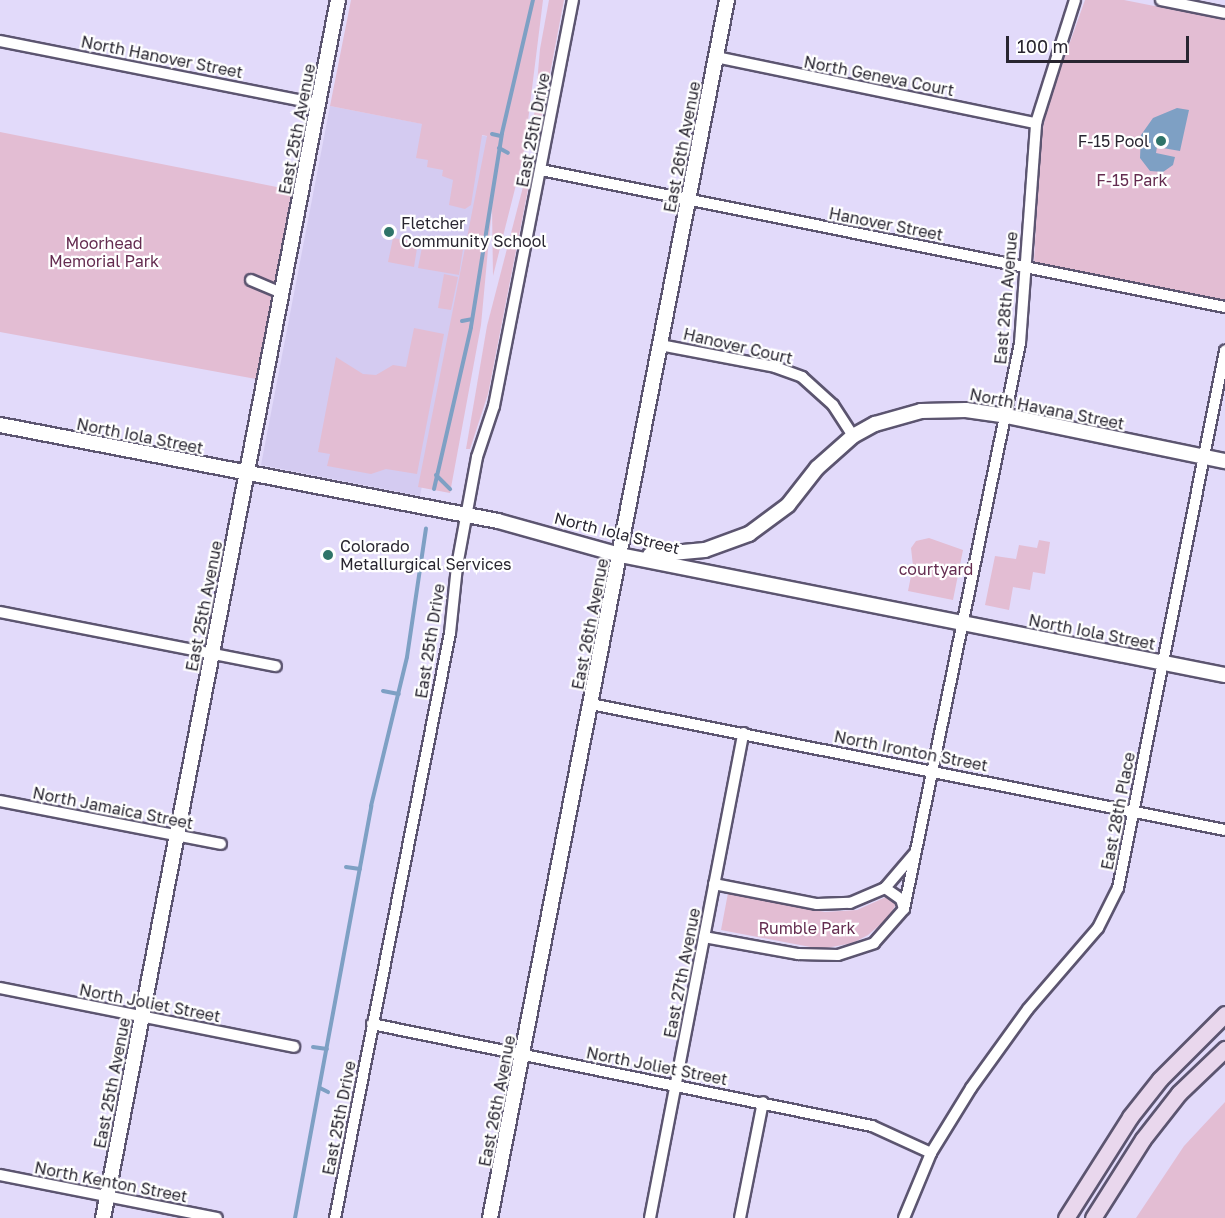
<!DOCTYPE html>
<html>
<head>
<meta charset="utf-8">
<style>
  body { margin:0 }
  #map { position:relative; width:1225px; height:1218px; overflow:hidden; background:#e2dafa; font-family:"Golos Text",sans-serif }
  div>[style] { position:absolute }
  .built>* { inset:0; background:#d4cbf1 }
  .green>* { inset:0; background:#e3bdd3 }
  .water>* { inset:0; background:#7ea0c4 }
  .stream>* { height:4px; margin:-2px; padding:0 2px; transform-origin:2px; border-radius:2px; background:#7ea0c4 }
  .roads { filter:drop-shadow(2px 0 #5c5570) drop-shadow(-2px 0 #5c5570) drop-shadow(0 2px #5c5570) drop-shadow(0 -2px #5c5570) }
  .minor>* { height:10px; margin:-5px; padding:0 5px; transform-origin:5px; border-radius:5px; background:#fff }
  .tertiary>* { height:14px; margin:-7px; padding:0 7px; transform-origin:7px; border-radius:7px; background:#fff }
  .secondary>* { height:15px; margin:-7.5px; padding:0 7.5px; transform-origin:7.5px; border-radius:7.5px; background:#e9d7ed }
  .dots>* { width:16px; height:16px; translate:-50% -50%; box-sizing:border-box; border:3px solid #fff; border-radius:50% }
  span { translate:-50% -50%; white-space:nowrap; text-align:center; line-height:1.15; -webkit-text-stroke:4.5px #fff; paint-order:stroke }
  .street-label { font-size:16px; color:#282530 }
  .poi-label { font-size:16px; color:#282530 }
  .right { translate:-100% -50%; text-align:right }
  .left { translate:0 -50%; text-align:left }
  .park-label { font-size:16px; color:#642c50 }
  .scale { position:absolute; left:1006px; top:36px; width:183px; height:27px; box-sizing:border-box; border:3px solid #282530; border-top:0; padding-left:8px; font-size:18px; line-height:21px; white-space:nowrap; color:#282530; -webkit-text-stroke:4px #fff; paint-order:stroke }
</style>
</head>
<body>
<div id="map">
  <div class="built">
    <i style="clip-path:polygon(330px 106px,490px 137px,420px 496px,261px 465px)"></i>
  </div>
  <div class="green">
    <i style="clip-path:polygon(351px 0,543px 0,524px 153px,493px 276px,492px 207px,481px 325px,450px 493px,418px 487px,487px 136px,482px 135px,471px 205px,465px 209px,449px 205px,453px 180px,442px 176px,443px 170px,427px 167px,428px 160px,416px 158px,422px 124px,330px 106px)"></i>
    <i style="clip-path:polygon(549px 0,564px 0,535px 152px,531px 151px,540px 49px)"></i>
    <i style="clip-path:polygon(1085px 0,1124px 0,1225px 20px,1225px 300px,1034px 262px,1040px 144px,1047px 107px)"></i>
    <i style="clip-path:polygon(0 132px,292px 190px,256px 379px,0 332px)"></i>
    <i style="clip-path:polygon(524px 183px,529px 184px,488px 394px,470px 449px,466px 449px,487px 326px)"></i>
    <i style="clip-path:polygon(393px 238px,418px 242px,414px 267px,388px 262px)"></i>
    <i style="clip-path:polygon(423px 242px,463px 249px,459px 275px,418px 268px)"></i>
    <i style="clip-path:polygon(444px 274px,458px 277px,451px 310px,438px 308px)"></i>
    <i style="clip-path:polygon(414px 328px,444px 334px,417px 474px,386px 469px,371px 474px,327px 466px,330px 454px,318px 452px,336px 357px,363px 374px,376px 375px,393px 365px,406px 367px)"></i>
    <i style="clip-path:polygon(929px 538px,963px 550px,953px 600px,908px 591px,913px 566px,911px 548px,916px 541px)"></i>
    <i style="clip-path:polygon(1039px 540px,1050px 542px,1045px 574px,1033px 572px,1030px 590px,1013px 587px,1009px 610px,985px 605px,995px 556px,1016px 559px,1019px 545px,1037px 548px)"></i>
    <i style="clip-path:polygon(728px 893px,825px 912px,857px 910px,886px 897px,896px 904px,889px 917px,868px 935px,853px 943px,821px 949px,721px 930px)"></i>
    <i style="clip-path:polygon(1225px 1102px,1225px 1218px,1136px 1218px,1184px 1146px)"></i>
  </div>
  <div class="water">
    <i style="clip-path:polygon(1177px 108px,1189px 110px,1180px 151px,1157px 147px,1156px 153px,1175px 157px,1173px 165px,1163px 172px,1150px 171px,1140px 158px,1141px 135px,1153px 118px)"></i>
  </div>
  <div class="stream">
    <i style="left:492px;top:134px;width:9px;rotate:13deg"></i>
    <i style="left:499px;top:148px;width:10px;rotate:29deg"></i>
    <i style="left:462px;top:321px;width:10px;rotate:-11deg"></i>
    <i style="left:436px;top:475px;width:20px;rotate:45deg"></i>
    <i style="left:434px;top:489px;width:166px;rotate:-77.1deg"></i>
    <i style="left:471px;top:327px;width:196px;rotate:-80.9deg"></i>
    <i style="left:502px;top:133px;width:137px;rotate:-76.9deg"></i>
    <i style="left:383px;top:691px;width:16px;rotate:11deg"></i>
    <i style="left:346px;top:867px;width:14px;rotate:8deg"></i>
    <i style="left:313px;top:1047px;width:14px;rotate:8deg"></i>
    <i style="left:320px;top:1088px;width:9px;rotate:27deg"></i>
    <i style="left:295px;top:1218px;width:419px;rotate:-79.5deg"></i>
    <i style="left:371px;top:806px;width:153px;rotate:-76.4deg"></i>
    <i style="left:407px;top:657px;width:130px;rotate:-81.6deg"></i>
  </div>
  <div class="roads">
    <div class="minor">
      <i style="left:1161px;top:0;width:65px;rotate:11.5deg"></i>
      <i style="left:0;top:41px;width:324px;rotate:11.2deg"></i>
      <i style="left:716px;top:57px;width:327px;rotate:11.7deg"></i>
      <i style="left:541px;top:170px;width:698px;rotate:11.33deg"></i>
      <i style="left:251px;top:280px;width:34px;rotate:23deg"></i>
      <i style="left:660px;top:345px;width:117px;rotate:10.8deg"></i>
      <i style="left:775px;top:367px;width:29px;rotate:20deg"></i>
      <i style="left:802px;top:377px;width:42px;rotate:42.1deg"></i>
      <i style="left:833px;top:405px;width:37px;rotate:57deg"></i>
      <i style="left:0;top:612px;width:281px;rotate:11.1deg"></i>
      <i style="left:591px;top:704px;width:646px;rotate:11.24deg"></i>
      <i style="left:0;top:801px;width:225px;rotate:11deg"></i>
      <i style="left:714px;top:884px;width:105px;rotate:11deg"></i>
      <i style="left:817px;top:904px;width:33px;rotate:-2deg"></i>
      <i style="left:850px;top:903px;width:38px;rotate:-23deg"></i>
      <i style="left:885px;top:888px;width:46px;rotate:-49.4deg"></i>
      <i style="left:885px;top:888px;width:19px;rotate:35deg"></i>
      <i style="left:901px;top:899px;width:10px;rotate:73deg"></i>
      <i style="left:704px;top:937px;width:96px;rotate:10.3deg"></i>
      <i style="left:798px;top:954px;width:40px;rotate:1.4deg"></i>
      <i style="left:838px;top:955px;width:38px;rotate:-18deg"></i>
      <i style="left:874px;top:943px;width:45px;rotate:-48.6deg"></i>
      <i style="left:904px;top:909px;width:578px;rotate:-78.42deg"></i>
      <i style="left:1020px;top:343px;width:221px;rotate:-85.8deg"></i>
      <i style="left:1036px;top:123px;width:129px;rotate:-72.4deg"></i>
      <i style="left:0;top:988px;width:300px;rotate:11.3deg"></i>
      <i style="left:372px;top:1024px;width:510px;rotate:11.53deg"></i>
      <i style="left:872px;top:1126px;width:65px;rotate:24.6deg"></i>
      <i style="left:0;top:1175px;width:221px;rotate:11.2deg"></i>
      <i style="left:335px;top:1218px;width:596px;rotate:-78.88deg"></i>
      <i style="left:450px;top:633px;width:67px;rotate:-84deg"></i>
      <i style="left:457px;top:566px;width:111px;rotate:-79.6deg"></i>
      <i style="left:477px;top:457px;width:54px;rotate:-71.6deg"></i>
      <i style="left:494px;top:406px;width:414px;rotate:-79deg"></i>
      <i style="left:650px;top:1218px;width:494px;rotate:-79.1deg"></i>
      <i style="left:740px;top:1218px;width:118px;rotate:-78.8deg"></i>
      <i style="left:904px;top:1218px;width:70px;rotate:-67.4deg"></i>
      <i style="left:931px;top:1153px;width:76px;rotate:-58.4deg"></i>
      <i style="left:971px;top:1088px;width:97px;rotate:-54.2deg"></i>
      <i style="left:1028px;top:1009px;width:107px;rotate:-49.2deg"></i>
      <i style="left:1098px;top:928px;width:45px;rotate:-63.4deg"></i>
      <i style="left:1118px;top:888px;width:548px;rotate:-78.73deg"></i>
    </div>
    <div class="tertiary">
      <i style="left:0;top:425px;width:507px;rotate:10.91deg"></i>
      <i style="left:498px;top:521px;width:127px;rotate:15.6deg"></i>
      <i style="left:620px;top:555px;width:617px;rotate:11.22deg"></i>
      <i style="left:650px;top:555px;width:55px;rotate:-5.2deg"></i>
      <i style="left:705px;top:550px;width:47px;rotate:-20deg"></i>
      <i style="left:749px;top:534px;width:49px;rotate:-36.6deg"></i>
      <i style="left:788px;top:505px;width:47px;rotate:-51.9deg"></i>
      <i style="left:817px;top:468px;width:48px;rotate:-41.6deg"></i>
      <i style="left:853px;top:436px;width:25px;rotate:-29deg"></i>
      <i style="left:875px;top:424px;width:48px;rotate:-15.8deg"></i>
      <i style="left:921px;top:411px;width:45px;rotate:-1.3deg"></i>
      <i style="left:966px;top:410px;width:41px;rotate:8.3deg"></i>
      <i style="left:1007px;top:416px;width:223px;rotate:11.7deg"></i>
      <i style="left:103px;top:1218px;width:1240px;rotate:-79.08deg"></i>
      <i style="left:490px;top:1218px;width:1241px;rotate:-78.99deg"></i>
    </div>
    <div class="secondary">
      <i style="left:1066px;top:1218px;width:120px;rotate:-57.6deg"></i>
      <i style="left:1130px;top:1117px;width:48px;rotate:-51.7deg"></i>
      <i style="left:1160px;top:1079px;width:92px;rotate:-45deg"></i>
      <i style="left:1093px;top:1218px;width:93px;rotate:-57.7deg"></i>
      <i style="left:1143px;top:1139px;width:58px;rotate:-52deg"></i>
      <i style="left:1179px;top:1093px;width:64px;rotate:-43.7deg"></i>
    </div>
  </div>
  <div class="dots">
    <i style="left:1161px;top:141px;background:#2f7469"></i>
    <i style="left:389px;top:232px;background:#2f7469"></i>
    <i style="left:328px;top:555px;background:#2f7469"></i>
  </div>
  <div class="street-label">
    <span style="left:162px;top:57px;rotate:11deg">North Hanover Street</span>
    <span style="left:879px;top:76px;rotate:11deg">North Geneva Court</span>
    <span style="left:297px;top:129px;rotate:-79deg">East 25th Avenue</span>
    <span style="left:533px;top:130px;rotate:-79deg">East 25th Drive</span>
    <span style="left:682px;top:147px;rotate:-79deg">East 26th Avenue</span>
    <span style="left:886px;top:224px;rotate:11deg">Hanover Street</span>
    <span style="left:1006px;top:298px;rotate:-85deg">East 28th Avenue</span>
    <span style="left:738px;top:346px;rotate:13deg">Hanover Court</span>
    <span style="left:1047px;top:409px;rotate:11deg">North Havana Street</span>
    <span style="left:140px;top:436px;rotate:11deg">North Iola Street</span>
    <span style="left:617px;top:533px;rotate:14deg">North Iola Street</span>
    <span style="left:204px;top:606px;rotate:-79deg">East 25th Avenue</span>
    <span style="left:590px;top:624px;rotate:-79deg">East 26th Avenue</span>
    <span style="left:1092px;top:632px;rotate:11deg">North Iola Street</span>
    <span style="left:430px;top:641px;rotate:-81deg">East 25th Drive</span>
    <span style="left:911px;top:751px;rotate:11deg">North Ironton Street</span>
    <span style="left:113px;top:808px;rotate:11deg">North Jamaica Street</span>
    <span style="left:1118px;top:811px;rotate:-79deg">East 28th Place</span>
    <span style="left:682px;top:973px;rotate:-79deg">East 27th Avenue</span>
    <span style="left:150px;top:1003px;rotate:11deg">North Joliet Street</span>
    <span style="left:657px;top:1066px;rotate:11deg">North Joliet Street</span>
    <span style="left:112px;top:1083px;rotate:-79deg">East 25th Avenue</span>
    <span style="left:497px;top:1101px;rotate:-79deg">East 26th Avenue</span>
    <span style="left:339px;top:1118px;rotate:-79deg">East 25th Drive</span>
    <span style="left:111px;top:1182px;rotate:11deg">North Kenton Street</span>
  </div>
  <div class="poi-label">
    <span class="right" style="left:1149px;top:141px">F-15 Pool</span>
    <span class="left" style="left:401px;top:232px">Fletcher<br>Community School</span>
    <span class="left" style="left:340px;top:555px">Colorado<br>Metallurgical Services</span>
  </div>
  <div class="park-label">
    <span style="left:1132px;top:180px">F-15 Park</span>
    <span style="left:104px;top:252px">Moorhead<br>Memorial Park</span>
    <span style="left:936px;top:569px">courtyard</span>
    <span style="left:807px;top:928px">Rumble Park</span>
  </div>
  <div class="scale">100 m</div>
</div>
</body>
</html>
